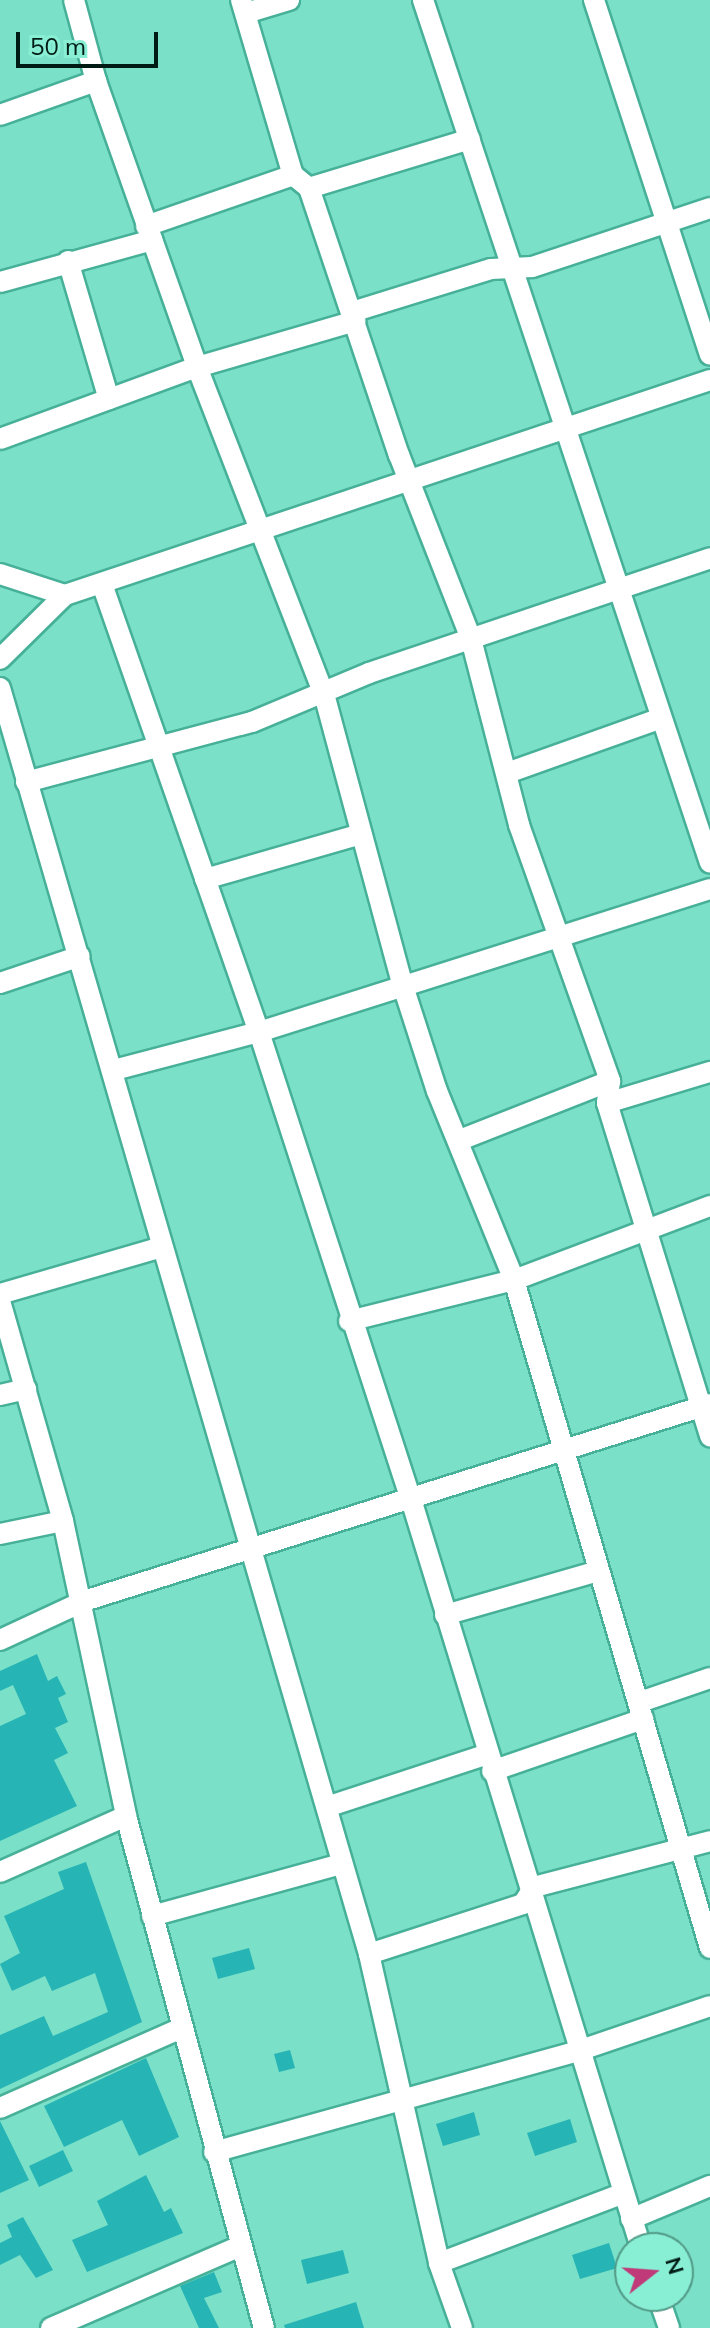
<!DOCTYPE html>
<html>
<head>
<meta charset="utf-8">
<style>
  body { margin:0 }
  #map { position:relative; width:710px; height:2328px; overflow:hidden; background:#7ae1c8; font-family:Mulish,sans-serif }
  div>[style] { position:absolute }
  .building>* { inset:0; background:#27b4b5 }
  .roads { filter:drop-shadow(2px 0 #47b098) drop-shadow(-2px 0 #47b098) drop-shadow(0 2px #47b098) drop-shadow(0 -2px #47b098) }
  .minor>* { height:20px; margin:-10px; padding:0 10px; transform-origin:10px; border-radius:10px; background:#fff }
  span { translate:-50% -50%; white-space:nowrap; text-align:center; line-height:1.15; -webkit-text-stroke:6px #88eed4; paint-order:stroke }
  .north { position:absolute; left:614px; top:2232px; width:80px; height:80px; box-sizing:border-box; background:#88eed4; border:2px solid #529a87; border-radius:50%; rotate:73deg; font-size:22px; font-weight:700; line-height:32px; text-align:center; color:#001b14 }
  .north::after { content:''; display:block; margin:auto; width:28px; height:36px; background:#c03978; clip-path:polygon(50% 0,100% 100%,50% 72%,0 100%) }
  .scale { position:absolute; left:16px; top:32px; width:142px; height:36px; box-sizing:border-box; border:4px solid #001b14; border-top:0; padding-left:10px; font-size:24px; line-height:28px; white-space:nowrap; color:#001b14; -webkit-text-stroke:6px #88eed4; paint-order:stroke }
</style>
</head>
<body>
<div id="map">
  <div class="building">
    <i style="clip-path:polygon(37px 1654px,48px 1681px,57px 1676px,66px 1694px,58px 1698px,68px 1722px,55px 1728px,68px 1753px,54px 1760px,77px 1806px,0 1841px,0 1726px,26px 1714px,13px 1685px,0 1691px,0 1671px)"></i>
    <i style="clip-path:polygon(86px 1862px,142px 2022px,0 2089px,0 2035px,44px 2016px,53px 2036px,108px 2012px,95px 1973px,52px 1991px,45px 1976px,12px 1991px,0 1964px,20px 1953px,4px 1916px,64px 1889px,58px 1872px)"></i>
    <i style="clip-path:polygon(249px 1948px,255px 1969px,218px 1979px,212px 1958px)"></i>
    <i style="clip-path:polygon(290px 2050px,295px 2068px,279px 2072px,274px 2054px)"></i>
    <i style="clip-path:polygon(146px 2058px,179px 2137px,139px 2156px,122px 2120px,64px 2147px,44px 2106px)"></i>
    <i style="clip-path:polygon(474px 2112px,480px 2135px,443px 2146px,436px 2124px)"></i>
    <i style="clip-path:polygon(570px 2119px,577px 2142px,535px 2156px,527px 2133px)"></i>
    <i style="clip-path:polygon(0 2121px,29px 2180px,0 2193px)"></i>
    <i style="clip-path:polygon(63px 2150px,73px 2171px,39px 2187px,29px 2166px)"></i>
    <i style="clip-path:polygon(146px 2175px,164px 2212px,171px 2208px,183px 2233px,87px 2272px,72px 2240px,108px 2225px,97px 2201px)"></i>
    <i style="clip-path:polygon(23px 2217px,53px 2270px,36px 2278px,20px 2255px,0 2265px,0 2243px,12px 2237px,7px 2225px)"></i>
    <i style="clip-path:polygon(609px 2243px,617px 2268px,580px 2279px,572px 2255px)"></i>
    <i style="clip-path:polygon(343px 2250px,349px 2273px,307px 2284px,301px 2260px)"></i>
    <i style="clip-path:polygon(214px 2272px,222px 2292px,204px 2298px,219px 2328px,199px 2328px,180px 2286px)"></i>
    <i style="clip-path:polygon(356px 2302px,364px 2328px,285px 2328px,284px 2325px)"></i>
  </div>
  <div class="roads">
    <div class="minor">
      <i style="left:74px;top:0;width:84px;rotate:74.8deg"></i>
      <i style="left:96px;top:81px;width:303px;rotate:70.5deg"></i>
      <i style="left:197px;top:367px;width:351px;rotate:68.8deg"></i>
      <i style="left:324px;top:694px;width:302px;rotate:74.9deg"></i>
      <i style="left:403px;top:986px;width:110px;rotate:72.1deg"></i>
      <i style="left:437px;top:1091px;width:204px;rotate:67.8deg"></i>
      <i style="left:514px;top:1280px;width:696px;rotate:73.65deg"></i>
      <i style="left:241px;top:0;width:183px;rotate:73.5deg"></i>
      <i style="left:293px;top:175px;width:21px;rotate:39deg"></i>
      <i style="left:309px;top:188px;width:282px;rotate:71.4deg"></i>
      <i style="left:399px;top:455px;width:198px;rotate:68.6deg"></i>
      <i style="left:471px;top:639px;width:192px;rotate:75.5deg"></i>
      <i style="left:519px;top:825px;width:272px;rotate:70.4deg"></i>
      <i style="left:610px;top:1081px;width:22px;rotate:98deg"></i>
      <i style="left:607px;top:1103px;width:349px;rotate:72.8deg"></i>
      <i style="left:423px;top:0;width:909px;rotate:71.6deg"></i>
      <i style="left:594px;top:0;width:373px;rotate:71.9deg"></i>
      <i style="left:246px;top:13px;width:45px;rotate:-16.8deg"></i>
      <i style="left:0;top:115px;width:102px;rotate:-19.5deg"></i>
      <i style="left:309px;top:188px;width:168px;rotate:-16.9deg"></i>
      <i style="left:146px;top:226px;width:156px;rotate:-19.1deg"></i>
      <i style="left:68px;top:261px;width:144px;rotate:73.5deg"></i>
      <i style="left:0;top:282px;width:158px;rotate:-15.4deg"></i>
      <i style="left:352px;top:312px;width:145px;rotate:-17.2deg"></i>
      <i style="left:491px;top:269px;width:41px;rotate:-2.8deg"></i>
      <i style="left:532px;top:267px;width:188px;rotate:-18.3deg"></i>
      <i style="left:0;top:439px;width:210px;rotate:-20.1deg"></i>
      <i style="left:197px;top:367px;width:165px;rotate:-16.2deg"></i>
      <i style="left:0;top:574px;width:68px;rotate:17.9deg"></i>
      <i style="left:102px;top:584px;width:475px;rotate:70.7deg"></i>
      <i style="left:259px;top:1032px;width:488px;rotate:72deg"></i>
      <i style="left:410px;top:1496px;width:787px;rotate:72.92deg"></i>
      <i style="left:0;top:659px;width:91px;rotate:-44.6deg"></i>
      <i style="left:65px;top:595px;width:680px;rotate:-18.43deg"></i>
      <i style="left:0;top:688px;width:1319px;rotate:73.75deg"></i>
      <i style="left:369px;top:1954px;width:317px;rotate:77.2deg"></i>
      <i style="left:439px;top:2263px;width:69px;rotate:70.5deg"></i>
      <i style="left:507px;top:773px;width:161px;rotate:-19.6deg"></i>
      <i style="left:26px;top:782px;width:234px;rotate:-14.9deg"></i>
      <i style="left:252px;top:722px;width:127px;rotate:-22.7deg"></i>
      <i style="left:369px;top:673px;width:360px;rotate:-18.6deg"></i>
      <i style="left:205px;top:879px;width:162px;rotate:-16.1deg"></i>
      <i style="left:0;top:983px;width:84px;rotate:-18.6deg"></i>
      <i style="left:114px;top:1070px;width:150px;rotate:-14.7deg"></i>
      <i style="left:259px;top:1032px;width:473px;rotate:-17.6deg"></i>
      <i style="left:607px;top:1103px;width:108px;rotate:-16.8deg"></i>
      <i style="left:460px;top:1140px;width:161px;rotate:-21.5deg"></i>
      <i style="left:0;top:1294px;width:169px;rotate:-16.2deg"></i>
      <i style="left:0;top:1301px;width:229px;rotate:74deg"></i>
      <i style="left:63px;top:1521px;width:302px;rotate:77.9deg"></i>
      <i style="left:126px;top:1816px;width:530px;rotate:74.92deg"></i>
      <i style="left:349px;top:1321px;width:170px;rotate:-14deg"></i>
      <i style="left:514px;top:1280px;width:210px;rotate:-20.7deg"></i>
      <i style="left:0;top:1395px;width:27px;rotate:-13deg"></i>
      <i style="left:0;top:1534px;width:64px;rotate:-11.7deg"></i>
      <i style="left:445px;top:1615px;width:159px;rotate:-16deg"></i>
      <i style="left:0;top:1640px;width:93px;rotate:-24.9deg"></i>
      <i style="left:84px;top:1601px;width:656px;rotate:-17.47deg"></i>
      <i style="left:640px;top:1702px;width:74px;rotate:-18.9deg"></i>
      <i style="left:492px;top:1771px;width:160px;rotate:-19deg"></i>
      <i style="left:327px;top:1807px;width:169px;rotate:-18.2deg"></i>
      <i style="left:0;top:1872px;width:138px;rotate:-24deg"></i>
      <i style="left:152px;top:1916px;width:196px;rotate:-15.4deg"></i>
      <i style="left:369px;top:1954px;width:162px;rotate:-18deg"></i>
      <i style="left:523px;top:1904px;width:20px;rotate:-57deg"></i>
      <i style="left:534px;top:1887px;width:182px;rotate:-14.6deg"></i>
      <i style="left:0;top:2108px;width:198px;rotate:-23.8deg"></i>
      <i style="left:214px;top:2152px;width:378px;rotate:-15.5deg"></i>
      <i style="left:578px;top:2051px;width:139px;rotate:-18.8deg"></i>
      <i style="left:631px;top:2219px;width:86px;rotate:-22.7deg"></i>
      <i style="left:439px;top:2263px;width:196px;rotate:-20.7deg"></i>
      <i style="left:658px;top:2296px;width:34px;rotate:71deg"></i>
      <i style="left:51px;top:2328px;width:204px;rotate:-23.4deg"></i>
    </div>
  </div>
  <div class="north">N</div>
  <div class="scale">50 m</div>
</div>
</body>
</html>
